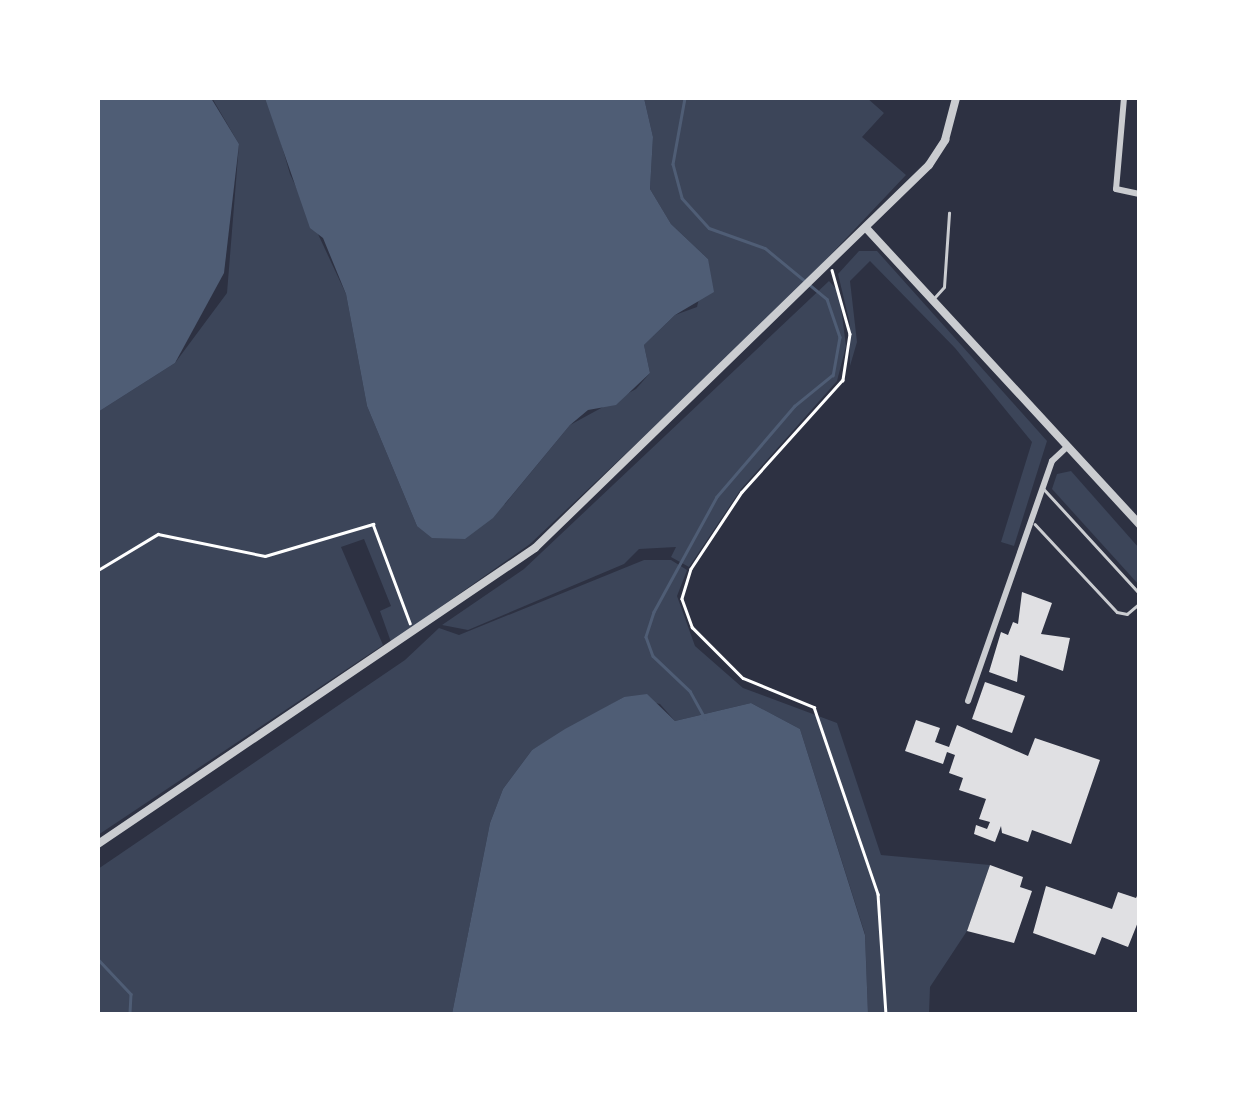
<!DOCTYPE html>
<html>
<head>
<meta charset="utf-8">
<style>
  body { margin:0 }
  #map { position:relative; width:1237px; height:1112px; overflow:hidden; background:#2d3142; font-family:"Varela Round",sans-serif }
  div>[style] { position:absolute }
  .green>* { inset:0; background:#3c4559 }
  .water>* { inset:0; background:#4f5d75 }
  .stream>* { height:2.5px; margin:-1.25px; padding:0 1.25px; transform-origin:1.25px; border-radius:1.25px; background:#4f5d75 }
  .building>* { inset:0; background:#e0e0e3 }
  .path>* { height:2.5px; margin:-1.25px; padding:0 1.25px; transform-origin:1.25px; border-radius:1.25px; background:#fff }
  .service>* { height:2.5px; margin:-1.25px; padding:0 1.25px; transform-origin:1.25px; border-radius:1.25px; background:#caccd0 }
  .minor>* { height:6px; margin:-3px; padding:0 3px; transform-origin:3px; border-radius:3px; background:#caccd0 }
  .tertiary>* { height:8px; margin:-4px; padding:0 4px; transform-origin:4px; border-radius:4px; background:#caccd0 }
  span { translate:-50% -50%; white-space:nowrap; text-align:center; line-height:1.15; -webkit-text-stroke:8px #fff; paint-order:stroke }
  .frame { position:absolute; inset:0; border:100px solid #fff; pointer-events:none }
</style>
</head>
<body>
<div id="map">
  <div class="green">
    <i style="clip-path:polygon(212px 98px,265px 98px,271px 108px,290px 174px,346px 294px,367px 406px,417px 526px,505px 504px,570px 425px,636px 389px,650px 373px,644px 345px,675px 315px,697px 307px,708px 259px,671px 224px,650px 189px,653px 137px,644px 98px,867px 98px,884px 113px,862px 137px,906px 175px,784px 304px,530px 544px,391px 642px,380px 611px,391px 606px,364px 539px,341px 547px,383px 645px,98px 835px,98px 412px,175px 363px,227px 293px,239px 144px)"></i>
    <i style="clip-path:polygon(859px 251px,877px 251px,1047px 441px,1014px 546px,1001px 542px,1032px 442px,955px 348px,870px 261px,850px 281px,857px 342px,850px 366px,850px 324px,838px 274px)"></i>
    <i style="clip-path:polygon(829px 281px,839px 292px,846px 346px,837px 381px,741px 489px,689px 567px,671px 557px,676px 547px,639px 549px,624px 564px,468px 630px,442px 625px,524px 569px)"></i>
    <i style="clip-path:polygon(1071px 471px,1139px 548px,1139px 585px,1052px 489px,1057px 474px)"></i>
    <i style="clip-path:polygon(644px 560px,671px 560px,687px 570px,677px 596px,695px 646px,743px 688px,837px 723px,881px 855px,990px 865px,967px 931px,930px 987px,929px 1014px,868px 1014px,865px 934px,800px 729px,751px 703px,675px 721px,660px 704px,624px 697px,532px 750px,503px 789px,490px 823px,452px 1014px,98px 1014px,98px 869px,405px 660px,439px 628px,459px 635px)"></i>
  </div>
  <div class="water">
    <i style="clip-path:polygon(98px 98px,211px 98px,239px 144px,224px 273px,175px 363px,98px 412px)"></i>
    <i style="clip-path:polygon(265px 98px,644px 98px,653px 137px,650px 189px,671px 224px,708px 259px,714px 292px,675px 315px,644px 345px,650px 373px,616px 405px,588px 410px,570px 425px,493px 518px,465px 539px,432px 538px,417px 526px,367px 406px,346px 294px,323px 238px,310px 228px)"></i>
    <i style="clip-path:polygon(647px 694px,675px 721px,751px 703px,800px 729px,865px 935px,868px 1014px,452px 1014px,490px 823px,503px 789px,532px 750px,565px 729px,624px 697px)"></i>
  </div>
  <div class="stream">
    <i style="left:685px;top:98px;width:67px;rotate:100.3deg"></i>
    <i style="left:673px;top:164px;width:35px;rotate:75deg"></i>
    <i style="left:682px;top:198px;width:40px;rotate:48deg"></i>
    <i style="left:709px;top:228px;width:59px;rotate:19.7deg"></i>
    <i style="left:765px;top:248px;width:80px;rotate:39.4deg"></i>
    <i style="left:827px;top:299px;width:40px;rotate:71.1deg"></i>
    <i style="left:840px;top:337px;width:39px;rotate:100deg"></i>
    <i style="left:833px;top:375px;width:49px;rotate:140.8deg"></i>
    <i style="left:795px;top:406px;width:120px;rotate:130.6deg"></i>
    <i style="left:717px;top:497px;width:131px;rotate:118.7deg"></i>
    <i style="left:654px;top:612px;width:26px;rotate:108deg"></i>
    <i style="left:646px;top:637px;width:20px;rotate:70deg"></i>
    <i style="left:653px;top:656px;width:51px;rotate:43.4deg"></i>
    <i style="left:690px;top:691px;width:31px;rotate:61deg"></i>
    <i style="left:98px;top:959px;width:48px;rotate:46.7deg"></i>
    <i style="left:131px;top:994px;width:20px;rotate:93deg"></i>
  </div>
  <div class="building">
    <i style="clip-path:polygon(1022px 592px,1052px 603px,1041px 634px,1070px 638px,1063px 671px,1020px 655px,1017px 682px,989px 672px,1001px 632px,1008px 635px,1013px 622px,1018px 624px)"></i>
    <i style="clip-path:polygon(985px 682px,1025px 696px,1012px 733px,972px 719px)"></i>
    <i style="clip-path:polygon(916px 720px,940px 728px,935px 742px,949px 747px,957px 725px,1028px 756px,1035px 738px,1100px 760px,1071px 844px,1032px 830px,1028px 842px,1002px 833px,1001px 826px,995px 842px,974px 834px,976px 825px,987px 829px,990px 822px,979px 819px,986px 799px,959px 790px,963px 778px,949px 773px,955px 755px,947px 752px,943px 764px,905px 751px)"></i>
    <i style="clip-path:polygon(990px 865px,1023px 877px,1020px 887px,1032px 891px,1014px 943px,967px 931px)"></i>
    <i style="clip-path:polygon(1046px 886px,1112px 909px,1118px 892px,1136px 898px,1140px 890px,1140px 917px,1128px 947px,1102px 937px,1095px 955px,1033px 933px)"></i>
  </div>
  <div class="path">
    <i style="left:832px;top:270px;width:66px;rotate:74.3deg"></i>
    <i style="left:850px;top:334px;width:47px;rotate:98.7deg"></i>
    <i style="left:843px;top:380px;width:151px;rotate:132deg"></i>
    <i style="left:742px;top:492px;width:92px;rotate:123.5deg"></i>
    <i style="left:691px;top:569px;width:31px;rotate:107deg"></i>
    <i style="left:682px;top:599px;width:30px;rotate:70deg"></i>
    <i style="left:692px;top:627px;width:72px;rotate:45deg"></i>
    <i style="left:743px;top:678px;width:77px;rotate:22.2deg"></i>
    <i style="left:814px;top:707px;width:198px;rotate:71.1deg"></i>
    <i style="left:878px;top:894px;width:120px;rotate:86.2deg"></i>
    <i style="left:98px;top:570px;width:70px;rotate:-31deg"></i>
    <i style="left:158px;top:534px;width:109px;rotate:11.6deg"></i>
    <i style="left:265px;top:556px;width:113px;rotate:-16.5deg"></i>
    <i style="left:373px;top:524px;width:106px;rotate:69.5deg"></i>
    <i style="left:374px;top:1014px;width:3px;rotate:-18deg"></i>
  </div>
  <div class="service">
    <i style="left:935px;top:297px;width:13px;rotate:-48deg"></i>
    <i style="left:944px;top:287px;width:74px;rotate:-86.1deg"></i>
    <i style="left:1043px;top:488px;width:144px;rotate:47.5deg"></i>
    <i style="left:1035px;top:524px;width:120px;rotate:47deg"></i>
    <i style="left:1117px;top:612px;width:10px;rotate:11deg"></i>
    <i style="left:1127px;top:614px;width:17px;rotate:-40deg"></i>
  </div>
  <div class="minor">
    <i style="left:1124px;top:98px;width:91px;rotate:95deg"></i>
    <i style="left:1116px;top:189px;width:25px;rotate:12deg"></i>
    <i style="left:968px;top:701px;width:254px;rotate:-70.7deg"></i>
    <i style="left:1052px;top:461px;width:21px;rotate:-43deg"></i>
  </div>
  <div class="tertiary">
    <i style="left:867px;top:229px;width:403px;rotate:47.3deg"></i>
    <i style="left:98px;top:844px;width:528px;rotate:-34.11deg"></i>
    <i style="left:535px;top:548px;width:549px;rotate:-44.19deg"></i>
    <i style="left:929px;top:165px;width:30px;rotate:-57deg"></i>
    <i style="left:945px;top:140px;width:43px;rotate:-75.3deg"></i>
  </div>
  <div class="frame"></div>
</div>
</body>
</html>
